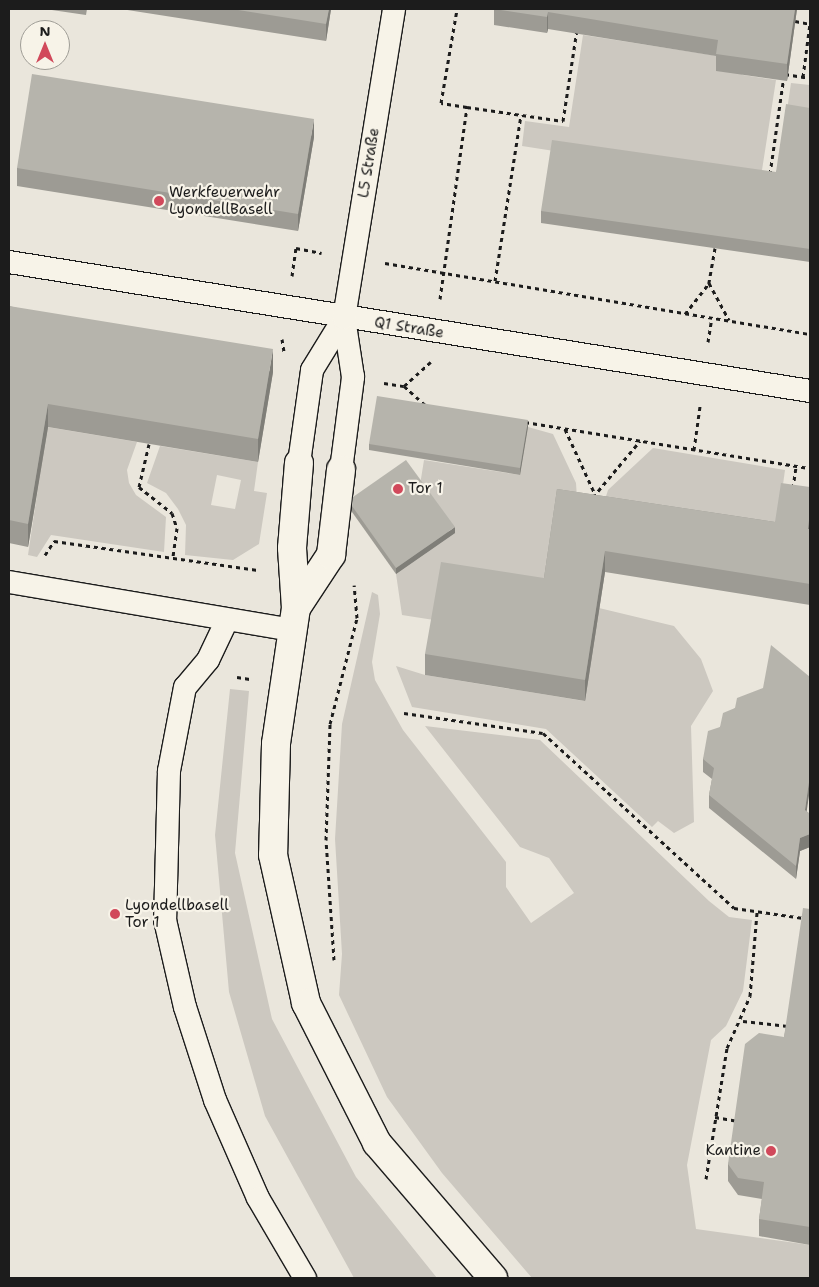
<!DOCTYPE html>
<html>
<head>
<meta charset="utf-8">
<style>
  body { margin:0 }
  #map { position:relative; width:819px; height:1287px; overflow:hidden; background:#eae6dc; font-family:"Shantell Sans",sans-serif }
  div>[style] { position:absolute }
  .green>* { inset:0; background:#ccc8c0 }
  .path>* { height:3px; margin-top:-1.5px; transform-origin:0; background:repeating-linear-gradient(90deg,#1c1c1c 0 4px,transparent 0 8px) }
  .roads { filter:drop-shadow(1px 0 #1c1c1c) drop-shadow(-1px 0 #1c1c1c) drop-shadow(0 1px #1c1c1c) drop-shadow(0 -1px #1c1c1c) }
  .service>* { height:22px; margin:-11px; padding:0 11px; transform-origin:11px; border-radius:11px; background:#f7f3e8 }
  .minor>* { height:28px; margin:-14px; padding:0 14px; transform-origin:14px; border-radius:14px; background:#f7f3e8 }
  .wall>* { inset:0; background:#9d9b94 }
  .shaded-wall>* { inset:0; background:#7f7e78 }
  .building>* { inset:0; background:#b6b4ac }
  .dots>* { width:14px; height:14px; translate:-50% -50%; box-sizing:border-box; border:2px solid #f7f3e8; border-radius:50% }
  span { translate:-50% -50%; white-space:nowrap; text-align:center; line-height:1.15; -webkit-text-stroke:4.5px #f7f3e8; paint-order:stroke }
  .street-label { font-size:15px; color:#1c1c1c }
  .poi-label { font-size:15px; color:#1c1c1c }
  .left { translate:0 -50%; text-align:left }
  .right { translate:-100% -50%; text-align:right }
  .frame { position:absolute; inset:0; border:10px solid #1c1c1c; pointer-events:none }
  .north { position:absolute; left:20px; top:20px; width:50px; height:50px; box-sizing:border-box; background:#f7f3e8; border:1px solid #9f9d96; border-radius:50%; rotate:0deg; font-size:14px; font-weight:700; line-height:20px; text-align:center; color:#1c1c1c }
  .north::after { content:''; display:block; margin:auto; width:18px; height:22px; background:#d1495b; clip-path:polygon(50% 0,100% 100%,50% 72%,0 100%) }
</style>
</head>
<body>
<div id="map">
  <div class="green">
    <i style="clip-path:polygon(583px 35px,718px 56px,743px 75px,776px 80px,760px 183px,522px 146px,525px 121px,569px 127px)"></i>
    <i style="clip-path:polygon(791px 83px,810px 85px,810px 121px,786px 117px)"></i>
    <i style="clip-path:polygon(47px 427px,137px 442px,127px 470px,129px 483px,136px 495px,166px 517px,164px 552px,51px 535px,37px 557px,28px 555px)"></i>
    <i style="clip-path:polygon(528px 427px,553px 434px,576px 483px,578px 513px,561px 602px,434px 620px,402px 615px,396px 574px,455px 533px,420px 485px,424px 460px,520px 475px)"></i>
    <i style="clip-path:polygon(evenodd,160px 446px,258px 462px,254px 491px,267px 493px,259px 544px,233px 560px,185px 555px,186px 525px,178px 509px,166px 493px,147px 483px,160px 446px,217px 475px,241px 480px,235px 509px,211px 505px,217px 475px)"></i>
    <i style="clip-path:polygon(653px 448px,785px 470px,775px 543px,600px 516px,608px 490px)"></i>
    <i style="clip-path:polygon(372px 592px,378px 595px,380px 614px,372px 662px,375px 680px,403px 730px,506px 862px,506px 887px,531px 923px,574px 893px,549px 858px,520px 847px,425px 726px,540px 740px,709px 901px,729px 917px,752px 920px,743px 991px,726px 1026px,711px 1040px,687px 1165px,696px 1229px,810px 1245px,810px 1278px,532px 1278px,442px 1173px,387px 1097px,339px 995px,342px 954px,335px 839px,342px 724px)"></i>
    <i style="clip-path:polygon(599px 608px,674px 626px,701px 659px,713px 691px,691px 726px,694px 822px,674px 833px,658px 821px,652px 827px,546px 729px,412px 707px,396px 666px,425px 675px,584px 701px)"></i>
    <i style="clip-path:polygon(230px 689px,249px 691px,235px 853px,272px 1019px,356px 1177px,437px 1278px,354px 1278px,265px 1116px,229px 992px,215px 835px)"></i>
  </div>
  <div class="path">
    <i style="left:795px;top:21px;width:15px;rotate:11deg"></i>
    <i style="left:785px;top:74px;width:25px;rotate:9deg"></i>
    <i style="left:803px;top:77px;width:54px;rotate:-82.6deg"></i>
    <i style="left:467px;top:107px;width:97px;rotate:8.3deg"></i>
    <i style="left:563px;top:121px;width:93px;rotate:-81.3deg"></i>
    <i style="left:770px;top:174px;width:99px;rotate:-81.9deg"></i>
    <i style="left:715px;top:248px;width:36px;rotate:100deg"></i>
    <i style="left:709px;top:283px;width:42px;rotate:61.6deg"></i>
    <i style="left:385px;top:263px;width:431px;rotate:9.5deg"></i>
    <i style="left:292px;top:276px;width:28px;rotate:-82deg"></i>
    <i style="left:296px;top:248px;width:26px;rotate:11deg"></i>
    <i style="left:495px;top:281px;width:168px;rotate:-81.1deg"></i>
    <i style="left:440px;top:299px;width:194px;rotate:-82deg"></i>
    <i style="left:467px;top:107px;width:26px;rotate:-171deg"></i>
    <i style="left:441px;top:103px;width:95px;rotate:-80.3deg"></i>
    <i style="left:685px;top:314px;width:39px;rotate:-52deg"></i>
    <i style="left:282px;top:339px;width:13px;rotate:81deg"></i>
    <i style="left:708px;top:342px;width:24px;rotate:-81deg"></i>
    <i style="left:384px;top:383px;width:20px;rotate:9deg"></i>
    <i style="left:404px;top:386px;width:28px;rotate:42deg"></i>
    <i style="left:404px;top:386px;width:36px;rotate:-42deg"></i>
    <i style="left:525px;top:422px;width:289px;rotate:9.2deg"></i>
    <i style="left:565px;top:429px;width:69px;rotate:65.3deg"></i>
    <i style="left:149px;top:444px;width:44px;rotate:103.1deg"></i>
    <i style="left:139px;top:487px;width:42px;rotate:38.2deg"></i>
    <i style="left:172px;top:513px;width:16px;rotate:72deg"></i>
    <i style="left:177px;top:528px;width:30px;rotate:98deg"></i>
    <i style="left:694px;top:450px;width:44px;rotate:-82.2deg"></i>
    <i style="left:793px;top:488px;width:22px;rotate:-82deg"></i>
    <i style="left:593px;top:497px;width:73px;rotate:-50deg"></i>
    <i style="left:45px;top:555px;width:17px;rotate:-57deg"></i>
    <i style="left:54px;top:541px;width:206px;rotate:8.1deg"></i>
    <i style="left:237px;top:677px;width:13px;rotate:9deg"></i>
    <i style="left:404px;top:713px;width:140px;rotate:8.2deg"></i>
    <i style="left:543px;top:733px;width:259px;rotate:42.5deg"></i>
    <i style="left:734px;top:908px;width:77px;rotate:8.2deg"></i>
    <i style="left:334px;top:960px;width:120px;rotate:-93.8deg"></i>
    <i style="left:326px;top:840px;width:116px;rotate:-88deg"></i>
    <i style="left:330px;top:724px;width:109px;rotate:-75.7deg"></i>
    <i style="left:357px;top:618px;width:33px;rotate:-95deg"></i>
    <i style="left:743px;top:1021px;width:45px;rotate:6.3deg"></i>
    <i style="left:715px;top:1117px;width:22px;rotate:10deg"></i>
    <i style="left:706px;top:1179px;width:133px;rotate:-80.9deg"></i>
    <i style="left:727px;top:1048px;width:57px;rotate:-66.1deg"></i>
    <i style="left:750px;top:996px;width:84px;rotate:-85.2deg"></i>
  </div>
  <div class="roads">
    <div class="service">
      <i style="left:9px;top:262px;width:811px;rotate:9.15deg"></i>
      <i style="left:299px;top:463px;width:94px;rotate:-82deg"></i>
      <i style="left:312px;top:370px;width:61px;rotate:-58.4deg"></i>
      <i style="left:341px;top:470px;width:94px;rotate:-82.6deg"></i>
      <i style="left:353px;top:377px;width:60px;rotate:-98.7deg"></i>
      <i style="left:344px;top:318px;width:313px;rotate:-80.8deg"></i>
      <i style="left:9px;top:582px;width:288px;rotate:9.6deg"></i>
      <i style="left:227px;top:620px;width:44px;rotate:115.4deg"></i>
      <i style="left:208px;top:660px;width:35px;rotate:130deg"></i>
      <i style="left:185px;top:687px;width:86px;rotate:100.8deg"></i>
      <i style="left:169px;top:771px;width:149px;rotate:91.5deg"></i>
      <i style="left:165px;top:920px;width:89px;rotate:77.1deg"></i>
      <i style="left:185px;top:1007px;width:98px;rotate:72.1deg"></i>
      <i style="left:215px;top:1100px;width:107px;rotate:66.3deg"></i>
      <i style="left:258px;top:1198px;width:93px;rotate:59.6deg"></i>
    </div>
    <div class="minor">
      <i style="left:299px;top:463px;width:85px;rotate:94.7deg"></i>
      <i style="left:292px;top:548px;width:60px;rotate:86.2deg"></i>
      <i style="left:296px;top:608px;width:137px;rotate:98.4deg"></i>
      <i style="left:276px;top:744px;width:111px;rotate:91.5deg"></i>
      <i style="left:273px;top:855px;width:152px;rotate:77.4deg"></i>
      <i style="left:306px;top:1003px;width:157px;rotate:63.1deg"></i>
      <i style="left:377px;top:1143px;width:178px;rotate:49.3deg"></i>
      <i style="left:296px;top:608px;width:64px;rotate:-56.6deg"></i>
      <i style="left:331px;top:555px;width:86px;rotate:-83.3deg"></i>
    </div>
  </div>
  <div class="wall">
    <i style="clip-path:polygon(45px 9px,87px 9px,86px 15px)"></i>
    <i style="clip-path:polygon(121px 9px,331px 9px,326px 41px)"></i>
    <i style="clip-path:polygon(494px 9px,797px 9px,787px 81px,716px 71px,716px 56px,548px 29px,547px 33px,494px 25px)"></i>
    <i style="clip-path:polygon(810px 108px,810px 262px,541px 223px,541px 211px,776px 172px)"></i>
    <i style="clip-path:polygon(314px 137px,298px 231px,17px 186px,17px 168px)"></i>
    <i style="clip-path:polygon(9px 306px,273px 372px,258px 462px,48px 427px,28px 547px,9px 543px)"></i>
    <i style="clip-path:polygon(528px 427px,520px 475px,369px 450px,369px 444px)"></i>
    <i style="clip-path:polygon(810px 487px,810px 605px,605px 572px,585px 701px,425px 675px,425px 654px,544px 578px,557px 489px,775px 522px)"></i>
    <i style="clip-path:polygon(352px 506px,455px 533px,396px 574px,352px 512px)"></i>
    <i style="clip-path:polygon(810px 677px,810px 788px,806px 811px,810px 814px,810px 847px,800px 851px,796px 879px,709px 808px,709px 795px,712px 779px,703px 772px,703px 759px,720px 727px,735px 708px)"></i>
    <i style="clip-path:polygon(810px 909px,810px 1245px,759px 1236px,759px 1219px,762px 1199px,738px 1195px,728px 1181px,728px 1164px,784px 1037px)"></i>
  </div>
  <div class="shaded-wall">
    <i style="clip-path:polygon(329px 9px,331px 9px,326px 41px,326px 24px)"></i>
    <i style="clip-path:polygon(795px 9px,797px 9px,787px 81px,787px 64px)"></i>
    <i style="clip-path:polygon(548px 12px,548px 29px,547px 33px,547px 17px)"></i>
    <i style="clip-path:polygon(314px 119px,314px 137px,298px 231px,298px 214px)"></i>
    <i style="clip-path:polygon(273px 349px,273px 372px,258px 462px,258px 439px)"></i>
    <i style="clip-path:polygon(48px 404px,48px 427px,28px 547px,28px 524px)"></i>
    <i style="clip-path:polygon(528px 420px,528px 427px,520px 475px,520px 468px)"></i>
    <i style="clip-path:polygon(810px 511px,810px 532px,808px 529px)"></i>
    <i style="clip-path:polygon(455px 527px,455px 533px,396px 574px,396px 568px)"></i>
    <i style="clip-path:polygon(605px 551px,605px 572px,585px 701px,585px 680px)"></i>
    <i style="clip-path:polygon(810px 775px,810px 788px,805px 823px,805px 810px)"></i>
    <i style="clip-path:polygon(810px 834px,810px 847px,800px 851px,796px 879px,796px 866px,800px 838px)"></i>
  </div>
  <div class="building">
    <i style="clip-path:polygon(232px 9px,329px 9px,326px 24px)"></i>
    <i style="clip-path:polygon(494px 9px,795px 9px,787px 64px,716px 54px,718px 40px,548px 12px,547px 17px)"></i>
    <i style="clip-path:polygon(32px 74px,314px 119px,298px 214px,17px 168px)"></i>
    <i style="clip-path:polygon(786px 104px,810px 108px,810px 249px,541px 211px,552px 140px,776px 172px)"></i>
    <i style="clip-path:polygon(9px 306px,273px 349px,258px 439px,48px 404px,28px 524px,9px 520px)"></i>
    <i style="clip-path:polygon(377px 396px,528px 420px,520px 468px,369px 444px)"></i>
    <i style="clip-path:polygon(406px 460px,455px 527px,396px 568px,352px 506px,353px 497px)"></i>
    <i style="clip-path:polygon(781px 483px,810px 487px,810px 511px,808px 529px,810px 529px,810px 584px,605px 551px,585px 680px,425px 654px,441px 562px,544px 578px,557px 489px,775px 522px)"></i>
    <i style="clip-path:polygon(771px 645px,810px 677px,810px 775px,805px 810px,810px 814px,810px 834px,800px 838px,796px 866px,709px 795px,714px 768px,703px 759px,708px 731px,720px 727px,723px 713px,735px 708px,737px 698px,763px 688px)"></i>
    <i style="clip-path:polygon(803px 908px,810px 909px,810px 1227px,759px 1219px,764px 1182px,738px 1178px,728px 1164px,745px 1044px,759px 1033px,784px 1037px)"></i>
  </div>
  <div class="dots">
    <i style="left:159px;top:201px;background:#d1495b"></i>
    <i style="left:398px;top:489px;background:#d1495b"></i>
    <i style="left:115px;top:914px;background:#d1495b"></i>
    <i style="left:771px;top:1151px;background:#d1495b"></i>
  </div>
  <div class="street-label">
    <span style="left:369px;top:163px;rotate:-81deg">L5 Straße</span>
    <span style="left:409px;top:328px;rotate:9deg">Q1 Straße</span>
  </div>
  <div class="poi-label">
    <span class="left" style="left:169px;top:201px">Werkfeuerwehr<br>LyondellBasell</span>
    <span class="left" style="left:408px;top:489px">Tor 1</span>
    <span class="left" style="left:125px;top:914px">Lyondellbasell<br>Tor 1</span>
    <span class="right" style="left:761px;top:1151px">Kantine</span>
  </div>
  <div class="frame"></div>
  <div class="north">N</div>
</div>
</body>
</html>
